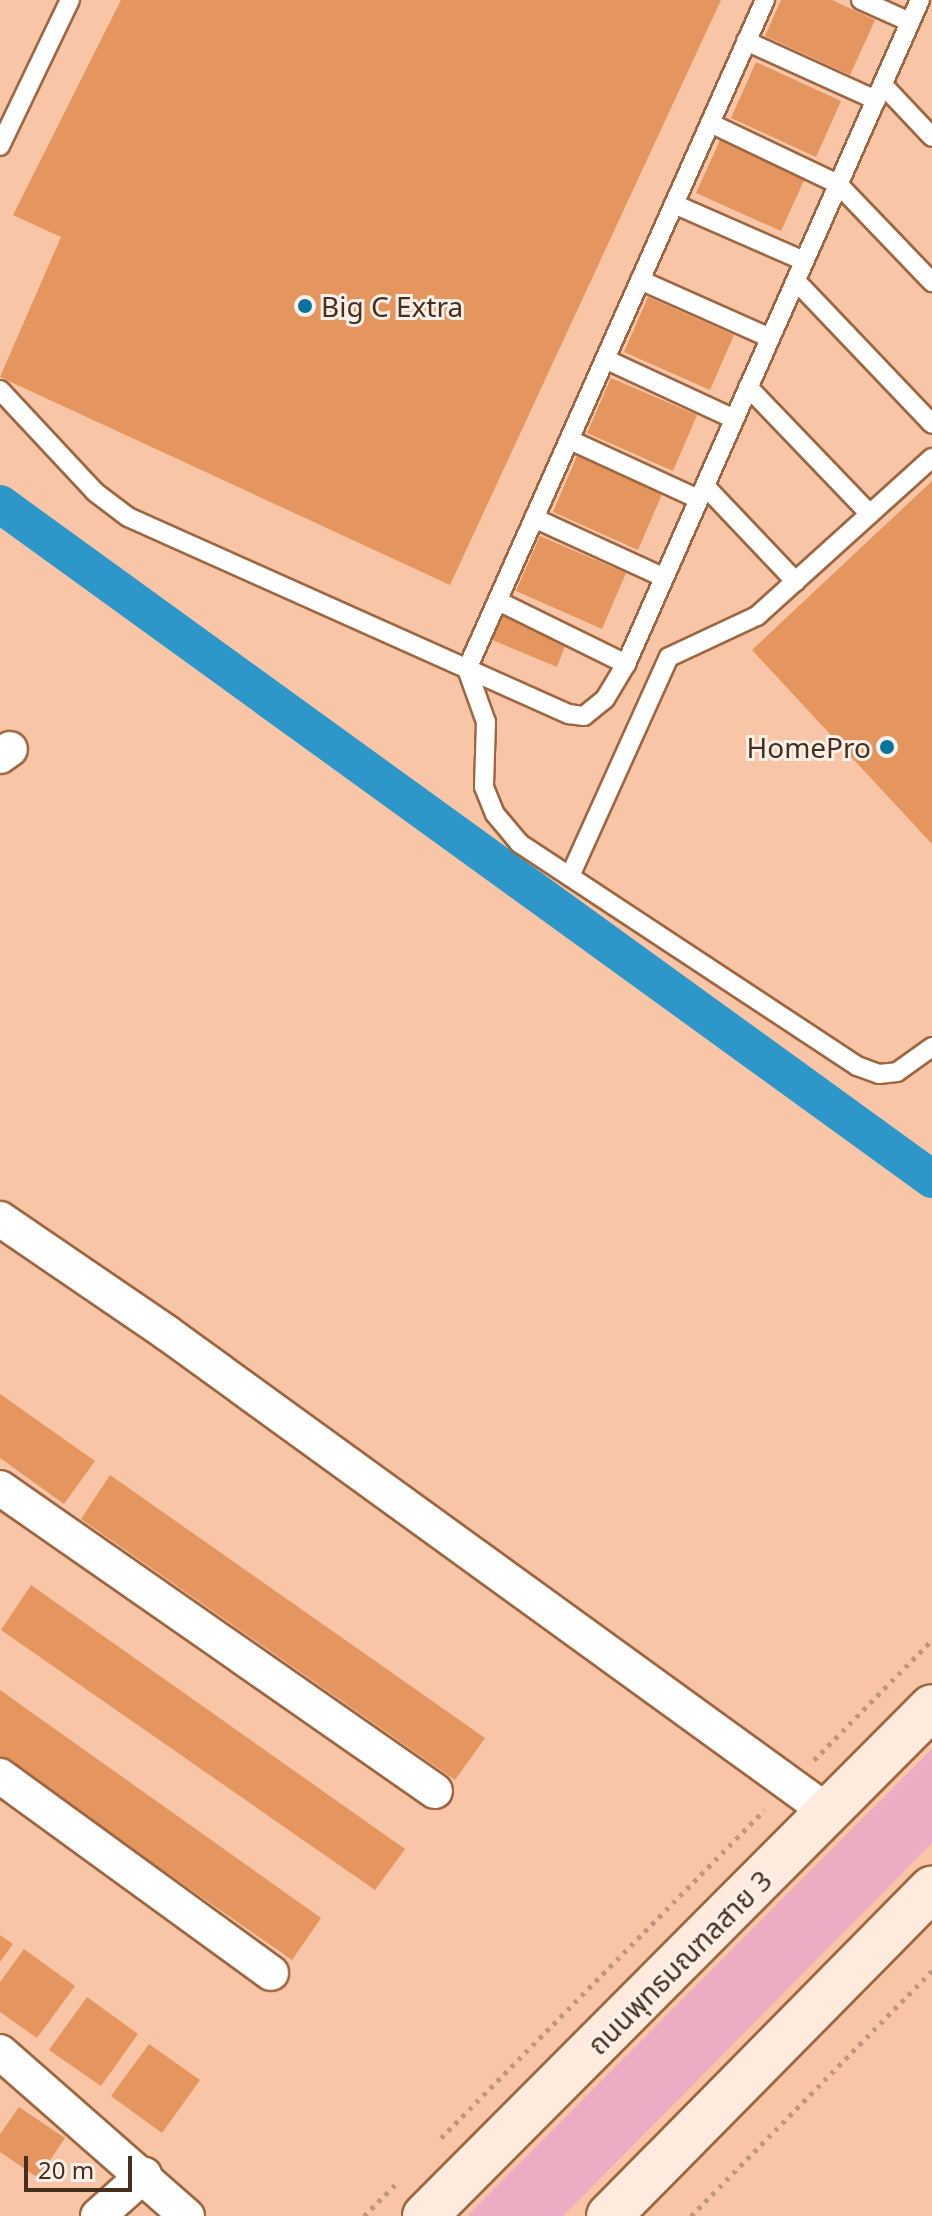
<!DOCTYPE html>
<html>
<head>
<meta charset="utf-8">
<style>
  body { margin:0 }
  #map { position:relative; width:932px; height:2216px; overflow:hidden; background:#f8c6a6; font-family:"Noto Sans","Noto Sans Thai",sans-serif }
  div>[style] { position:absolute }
  .green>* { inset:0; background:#ebacc4 }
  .canal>* { height:38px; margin:-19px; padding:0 19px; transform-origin:19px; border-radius:19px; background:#2d97ca }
  .building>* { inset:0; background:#e5955e }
  .path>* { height:5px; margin-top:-2.5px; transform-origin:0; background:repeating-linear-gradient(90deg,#c1977c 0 4px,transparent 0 10px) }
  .roads { filter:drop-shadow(2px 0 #9e6640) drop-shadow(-2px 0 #9e6640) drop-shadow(0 2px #9e6640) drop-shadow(0 -2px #9e6640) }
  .lane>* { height:18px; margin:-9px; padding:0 9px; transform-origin:9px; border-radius:9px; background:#fff }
  .street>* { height:34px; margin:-17px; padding:0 17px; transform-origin:17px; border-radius:17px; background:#fff }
  .secondary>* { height:44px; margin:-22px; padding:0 22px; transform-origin:22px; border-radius:22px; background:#ffebdd }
  .dots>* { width:22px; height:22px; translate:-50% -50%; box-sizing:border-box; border:4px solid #fdf0e8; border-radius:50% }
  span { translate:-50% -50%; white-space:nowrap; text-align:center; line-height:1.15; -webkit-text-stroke:6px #fdf0e8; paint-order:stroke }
  .poi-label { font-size:28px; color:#472f1e }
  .left { translate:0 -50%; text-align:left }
  .right { translate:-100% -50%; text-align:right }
  .street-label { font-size:28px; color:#472f1e }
  .scale { position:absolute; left:24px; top:2156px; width:108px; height:36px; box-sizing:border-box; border:4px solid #472f1e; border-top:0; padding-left:10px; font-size:24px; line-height:28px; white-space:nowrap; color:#472f1e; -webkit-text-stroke:6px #fdf0e8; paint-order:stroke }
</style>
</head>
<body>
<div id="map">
  <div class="green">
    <i style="clip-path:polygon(932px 1749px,932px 1843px,563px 2216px,467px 2216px)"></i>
  </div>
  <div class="canal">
    <i style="left:0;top:504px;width:1151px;rotate:35.91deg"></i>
  </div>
  <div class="building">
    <i style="clip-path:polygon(121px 0,721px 0,450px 585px,0 377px,61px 237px,13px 215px)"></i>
    <i style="clip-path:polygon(781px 0,832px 0,875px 20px,850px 75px,765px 36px)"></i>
    <i style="clip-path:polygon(756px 62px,841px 101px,816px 157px,731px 118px)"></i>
    <i style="clip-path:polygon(721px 138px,806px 176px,781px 231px,696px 193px)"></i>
    <i style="clip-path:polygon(648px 297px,734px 335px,710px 390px,624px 352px)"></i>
    <i style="clip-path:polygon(611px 378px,697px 415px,673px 471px,587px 433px)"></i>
    <i style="clip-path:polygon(577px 456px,662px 494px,638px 550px,553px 512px)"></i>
    <i style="clip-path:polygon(932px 481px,932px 844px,752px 650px)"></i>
    <i style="clip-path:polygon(540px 536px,626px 573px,602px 629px,516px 591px)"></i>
    <i style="clip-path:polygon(496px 612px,567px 641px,557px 667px,485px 637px)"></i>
    <i style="clip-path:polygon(0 1394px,95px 1461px,64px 1504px,0 1458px)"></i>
    <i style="clip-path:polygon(110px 1475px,485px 1738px,455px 1780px,81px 1519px)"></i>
    <i style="clip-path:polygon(31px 1585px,405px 1849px,375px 1890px,1px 1630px)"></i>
    <i style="clip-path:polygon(0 1690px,321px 1918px,292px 1960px,0 1757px)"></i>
    <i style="clip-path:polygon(0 1935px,13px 1944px,0 1962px)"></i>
    <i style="clip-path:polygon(24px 1949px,75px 1986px,37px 2038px,0 2012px,0 1982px)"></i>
    <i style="clip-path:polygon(87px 1997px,138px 2034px,101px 2086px,49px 2050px)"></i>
    <i style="clip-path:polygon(149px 2044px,200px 2080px,162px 2133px,111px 2096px)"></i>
    <i style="clip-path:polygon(19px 2107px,65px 2138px,38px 2178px,0 2152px,0 2134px)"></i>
  </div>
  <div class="path">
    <i style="left:814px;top:1760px;width:168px;rotate:-45.5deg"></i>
    <i style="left:441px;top:2138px;width:461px;rotate:-45.4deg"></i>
    <i style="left:364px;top:2216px;width:47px;rotate:-45deg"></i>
    <i style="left:691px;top:2216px;width:344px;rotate:-45.5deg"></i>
  </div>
  <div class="roads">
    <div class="lane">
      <i style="left:765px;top:0;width:732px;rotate:114.01deg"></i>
      <i style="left:467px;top:669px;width:56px;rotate:70.3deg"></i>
      <i style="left:486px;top:722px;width:65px;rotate:91.8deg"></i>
      <i style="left:484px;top:787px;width:29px;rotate:68deg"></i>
      <i style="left:495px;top:814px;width:38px;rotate:50deg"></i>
      <i style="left:519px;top:843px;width:405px;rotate:33.4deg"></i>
      <i style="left:857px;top:1066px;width:23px;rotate:20deg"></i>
      <i style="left:879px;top:1074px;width:18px;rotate:-6deg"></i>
      <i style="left:897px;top:1072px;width:43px;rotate:-35.5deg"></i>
      <i style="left:861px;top:0;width:54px;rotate:24.2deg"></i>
      <i style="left:746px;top:41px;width:143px;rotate:24.4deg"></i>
      <i style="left:883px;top:85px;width:71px;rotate:46.7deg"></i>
      <i style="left:710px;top:123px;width:142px;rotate:25.5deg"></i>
      <i style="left:838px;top:184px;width:136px;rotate:46.2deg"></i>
      <i style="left:0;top:146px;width:162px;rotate:-64.4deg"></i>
      <i style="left:674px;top:204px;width:142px;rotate:23.7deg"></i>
      <i style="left:640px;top:280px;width:142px;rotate:24deg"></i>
      <i style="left:796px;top:281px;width:197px;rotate:46.4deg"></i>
      <i style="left:605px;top:359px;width:142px;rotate:24.9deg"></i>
      <i style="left:748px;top:387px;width:176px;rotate:46.2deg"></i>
      <i style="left:0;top:390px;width:139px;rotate:47deg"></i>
      <i style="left:95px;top:492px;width:41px;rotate:37.1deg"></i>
      <i style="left:128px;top:517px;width:483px;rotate:24.1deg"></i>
      <i style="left:569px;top:714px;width:15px;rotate:8deg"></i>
      <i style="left:584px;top:716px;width:27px;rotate:-39deg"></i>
      <i style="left:605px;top:699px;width:41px;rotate:-59deg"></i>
      <i style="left:626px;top:664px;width:726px;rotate:-66.12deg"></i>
      <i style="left:570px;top:440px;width:141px;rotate:24.7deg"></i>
      <i style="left:705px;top:486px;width:132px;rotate:46.5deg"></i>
      <i style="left:534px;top:518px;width:142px;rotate:24.6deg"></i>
      <i style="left:498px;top:601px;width:143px;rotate:26.2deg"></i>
      <i style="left:570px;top:876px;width:240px;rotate:-65.7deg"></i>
      <i style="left:669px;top:657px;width:97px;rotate:-25deg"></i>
      <i style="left:757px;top:616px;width:236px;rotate:-42.1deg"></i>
    </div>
    <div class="street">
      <i style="left:0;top:756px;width:12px;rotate:-35deg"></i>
      <i style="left:0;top:1219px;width:202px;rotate:34.3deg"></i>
      <i style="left:167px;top:1333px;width:816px;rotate:35.93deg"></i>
      <i style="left:0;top:1488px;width:530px;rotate:34.86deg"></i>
      <i style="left:0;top:1776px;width:335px;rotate:36deg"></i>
      <i style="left:0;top:2052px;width:249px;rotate:41.3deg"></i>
      <i style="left:98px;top:2216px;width:62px;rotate:-41.7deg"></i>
    </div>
    <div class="secondary">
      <i style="left:425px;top:2216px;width:718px;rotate:-45.11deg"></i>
      <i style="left:609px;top:2216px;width:460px;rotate:-45.4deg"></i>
    </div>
  </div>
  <div class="dots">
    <i style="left:305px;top:306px;background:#08739f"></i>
    <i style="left:887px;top:747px;background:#08739f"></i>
  </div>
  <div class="poi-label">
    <span class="left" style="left:321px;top:306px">Big C Extra</span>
    <span class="right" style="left:871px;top:747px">HomePro</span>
  </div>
  <div class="street-label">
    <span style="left:679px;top:1962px;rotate:-45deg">ถนนพุทธมณฑลสาย 3</span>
  </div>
  <div class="scale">20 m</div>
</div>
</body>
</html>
